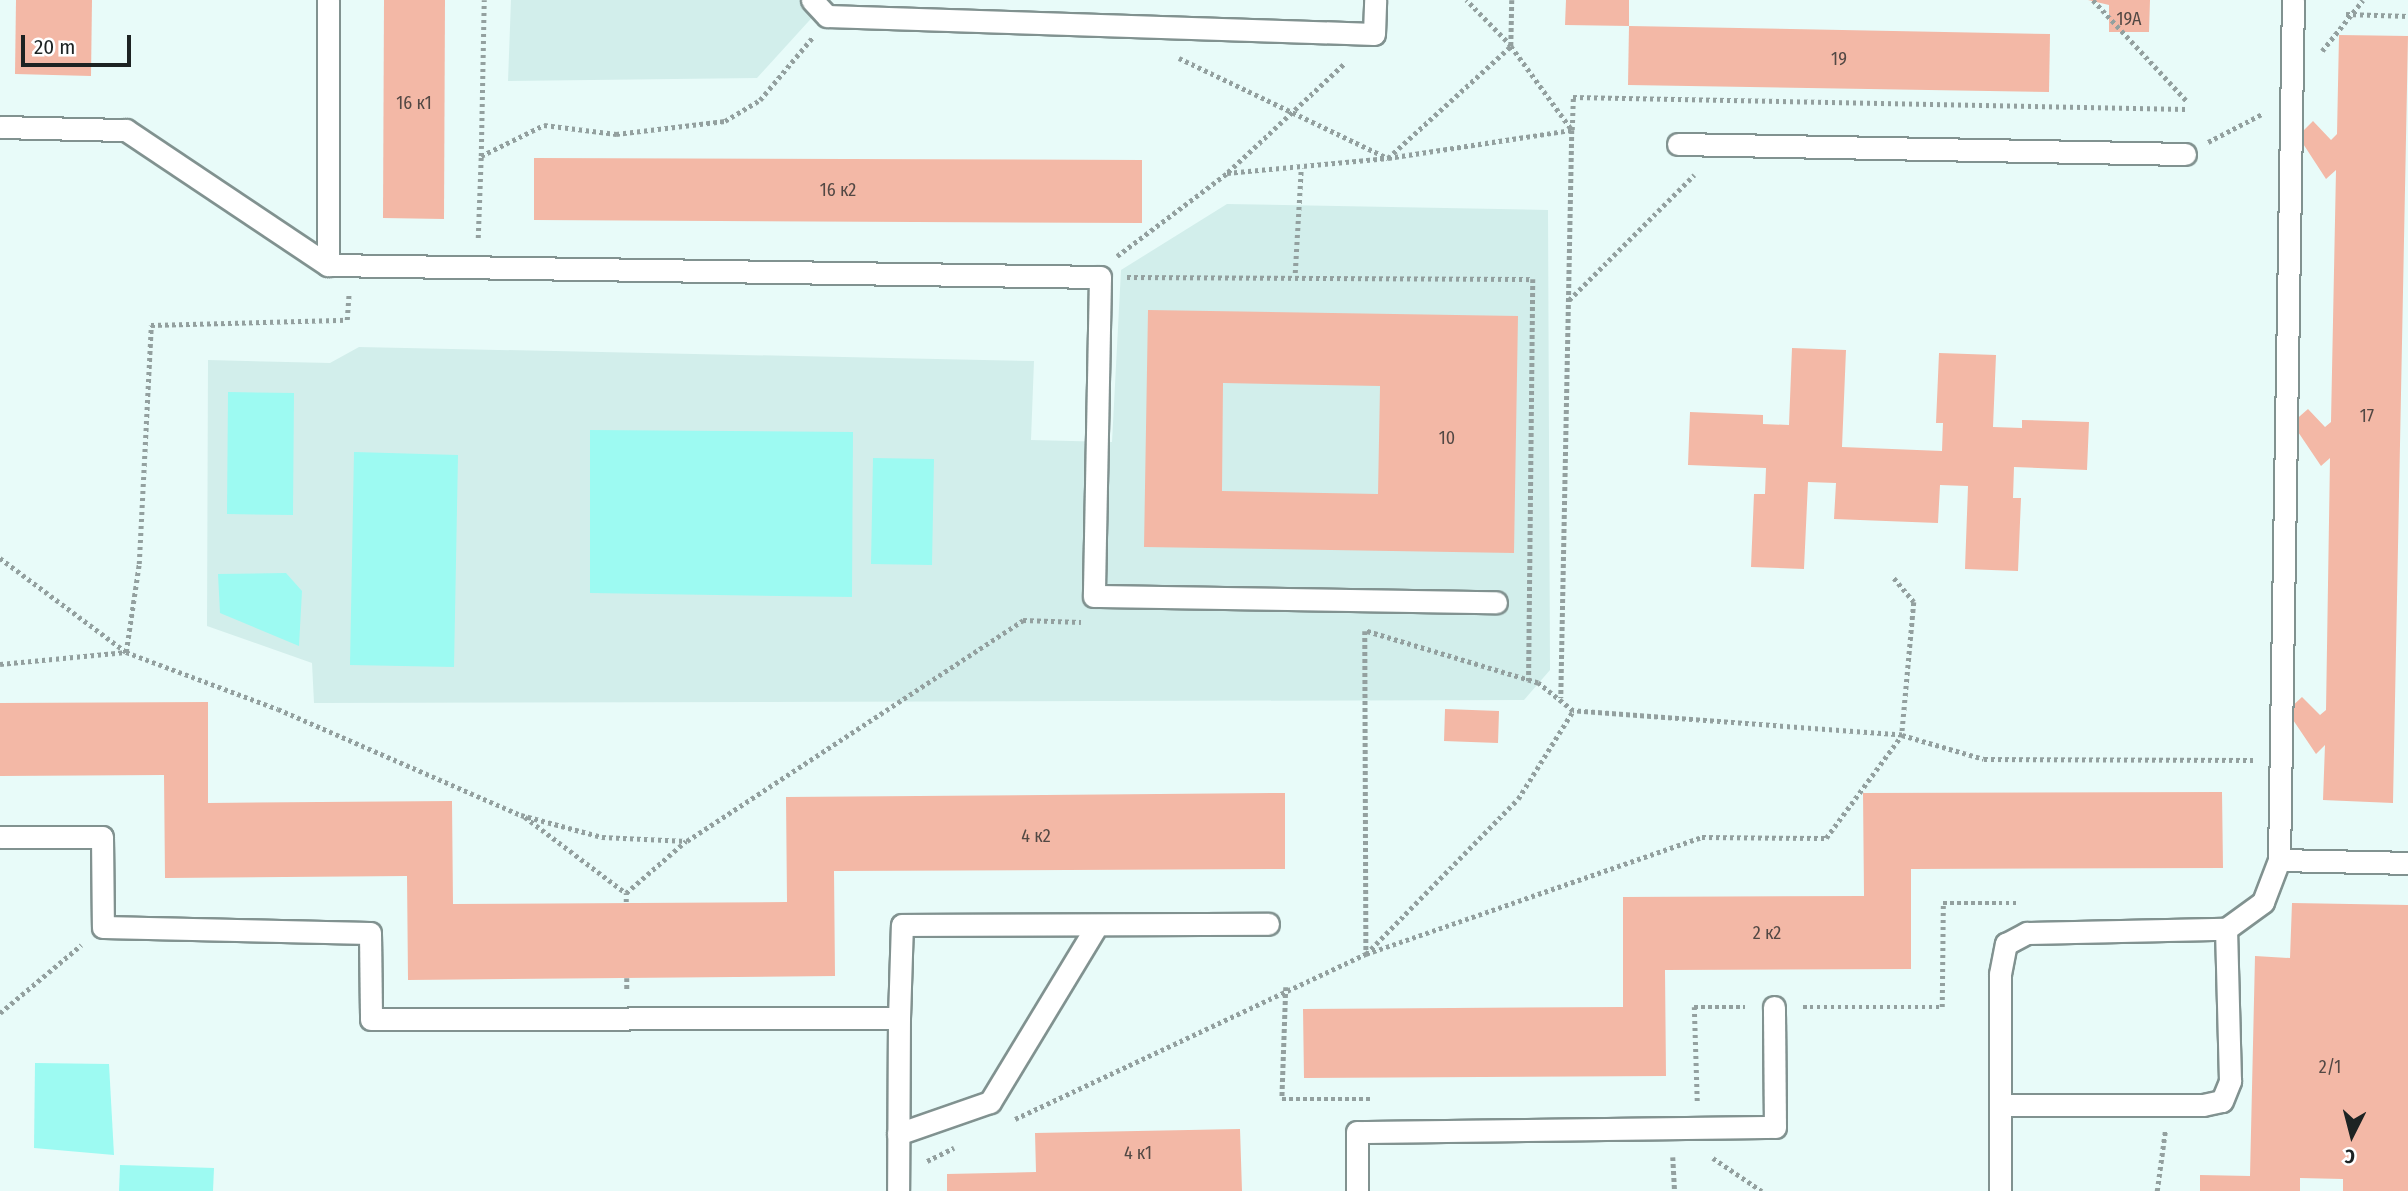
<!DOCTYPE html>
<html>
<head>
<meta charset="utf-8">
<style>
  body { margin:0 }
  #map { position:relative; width:2408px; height:1191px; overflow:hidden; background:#e8fbf9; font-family:"Fira Sans Condensed",sans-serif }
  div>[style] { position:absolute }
  .built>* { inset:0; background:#d2eeeb }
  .green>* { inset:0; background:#9dfaf2 }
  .building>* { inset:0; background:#f3b8a6 }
  .path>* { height:4.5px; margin-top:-2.25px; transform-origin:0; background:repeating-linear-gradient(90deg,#93a09f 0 3.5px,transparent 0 7px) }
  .roads { filter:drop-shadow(2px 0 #819290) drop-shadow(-2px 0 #819290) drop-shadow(0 2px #819290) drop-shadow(0 -2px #819290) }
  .service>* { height:21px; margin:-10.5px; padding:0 10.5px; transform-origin:10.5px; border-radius:10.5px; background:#fff }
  span { translate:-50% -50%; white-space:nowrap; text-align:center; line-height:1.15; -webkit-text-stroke:6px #fff; paint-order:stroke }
  .number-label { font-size:18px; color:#524844 }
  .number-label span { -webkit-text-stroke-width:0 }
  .north { position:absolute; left:2317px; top:1100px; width:70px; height:70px; -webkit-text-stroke:5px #fff; paint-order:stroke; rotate:186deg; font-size:19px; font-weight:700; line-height:28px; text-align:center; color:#1d2323 }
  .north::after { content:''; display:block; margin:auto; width:24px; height:32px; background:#1d2323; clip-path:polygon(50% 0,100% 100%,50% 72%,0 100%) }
  .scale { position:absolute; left:21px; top:35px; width:110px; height:32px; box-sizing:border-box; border:4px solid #1d2323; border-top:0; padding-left:9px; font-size:21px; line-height:24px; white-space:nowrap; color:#1d2323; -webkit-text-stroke:5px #fff; paint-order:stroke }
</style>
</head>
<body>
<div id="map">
  <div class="built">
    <i style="clip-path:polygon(511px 0,828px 0,757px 78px,508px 81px)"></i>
    <i style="clip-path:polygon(1227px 204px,1548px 210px,1550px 670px,1524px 700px,314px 703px,312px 663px,207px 626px,208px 360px,330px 363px,359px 347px,1034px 361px,1031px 440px,1112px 442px,1121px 270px)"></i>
  </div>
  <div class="green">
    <i style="clip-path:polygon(228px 392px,294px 393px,293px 515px,227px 514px)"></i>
    <i style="clip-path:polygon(590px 430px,853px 432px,852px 597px,590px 593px)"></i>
    <i style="clip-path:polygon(354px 452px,458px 455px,454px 667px,350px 665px)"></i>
    <i style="clip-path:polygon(873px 458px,934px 459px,932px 565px,871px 564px)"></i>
    <i style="clip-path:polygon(286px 573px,302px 591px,299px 646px,220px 613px,218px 574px)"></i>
    <i style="clip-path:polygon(35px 1063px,109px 1064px,114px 1155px,34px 1148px)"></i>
    <i style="clip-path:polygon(120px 1165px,214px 1168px,213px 1191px,119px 1191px)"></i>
  </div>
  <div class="building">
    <i style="clip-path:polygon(16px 0,92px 0,91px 76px,15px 74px)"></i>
    <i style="clip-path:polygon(384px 0,445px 0,444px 219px,383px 218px)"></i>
    <i style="clip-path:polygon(1566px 0,1629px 0,1629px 26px,1565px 25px)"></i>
    <i style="clip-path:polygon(2088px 0,2150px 0,2149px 32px,2109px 32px,2109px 5px)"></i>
    <i style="clip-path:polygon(1629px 26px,2050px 34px,2049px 92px,1628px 85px)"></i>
    <i style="clip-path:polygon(2339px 35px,2408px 36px,2393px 803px,2323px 800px,2325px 745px,2316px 754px,2287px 711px,2302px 697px,2320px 715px,2326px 710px,2330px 458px,2321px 466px,2292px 423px,2308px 409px,2325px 427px,2331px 422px,2336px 170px,2326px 179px,2298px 136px,2313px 121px,2331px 140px,2337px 134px)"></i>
    <i style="clip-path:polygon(534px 158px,1142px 160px,1142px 223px,534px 220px)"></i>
    <i style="clip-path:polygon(evenodd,1148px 310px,1518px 316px,1514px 553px,1144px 547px,1148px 310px,1223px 383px,1380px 386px,1378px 494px,1222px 491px,1223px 383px)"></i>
    <i style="clip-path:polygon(1792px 348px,1846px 350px,1842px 447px,1942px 451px,1943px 423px,1936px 423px,1939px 353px,1996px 355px,1993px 427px,2022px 428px,2022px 420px,2089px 422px,2087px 470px,2014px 467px,2013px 498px,2021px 498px,2018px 571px,1965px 569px,1968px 486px,1940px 485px,1938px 523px,1834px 519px,1836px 483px,1808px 482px,1804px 569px,1751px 567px,1754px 494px,1765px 494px,1766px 468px,1688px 465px,1690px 412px,1763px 415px,1763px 424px,1789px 425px)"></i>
    <i style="clip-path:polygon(208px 702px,208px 803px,452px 801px,453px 904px,787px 902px,786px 797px,1285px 793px,1285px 869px,834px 871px,835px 976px,408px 980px,407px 876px,165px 878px,164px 775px,0 776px,0 703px)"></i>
    <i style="clip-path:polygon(1445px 709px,1499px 711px,1498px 743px,1444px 741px)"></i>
    <i style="clip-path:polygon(2222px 792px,2223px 868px,1911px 869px,1911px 969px,1665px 970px,1666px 1076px,1304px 1078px,1303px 1009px,1623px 1007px,1623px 897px,1864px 896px,1863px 793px)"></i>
    <i style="clip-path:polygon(2292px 903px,2408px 905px,2408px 1191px,2343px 1191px,2343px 1179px,2300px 1178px,2300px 1191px,2200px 1191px,2200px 1175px,2250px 1176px,2255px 956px,2290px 958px)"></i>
    <i style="clip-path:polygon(1240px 1129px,1242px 1191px,947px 1191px,947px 1174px,1036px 1172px,1035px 1133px)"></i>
  </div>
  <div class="path">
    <i style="left:1512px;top:0;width:46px;rotate:91.2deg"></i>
    <i style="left:1511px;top:46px;width:104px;rotate:54deg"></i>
    <i style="left:1572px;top:130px;width:33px;rotate:-88deg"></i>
    <i style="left:1573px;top:97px;width:613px;rotate:1.12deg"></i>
    <i style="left:2093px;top:0;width:138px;rotate:47.1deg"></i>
    <i style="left:2346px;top:14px;width:62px;rotate:1.8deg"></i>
    <i style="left:2322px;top:51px;width:65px;rotate:-51.2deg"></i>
    <i style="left:1179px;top:58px;width:232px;rotate:25.6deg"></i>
    <i style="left:1388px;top:158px;width:186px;rotate:-8.7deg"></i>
    <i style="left:1572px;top:130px;width:568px;rotate:91.11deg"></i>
    <i style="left:2208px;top:142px;width:61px;rotate:-27.4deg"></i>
    <i style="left:481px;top:156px;width:156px;rotate:-88.9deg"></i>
    <i style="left:1228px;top:172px;width:158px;rotate:-43deg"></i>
    <i style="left:478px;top:238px;width:82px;rotate:-87.9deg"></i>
    <i style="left:481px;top:156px;width:70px;rotate:-26.2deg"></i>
    <i style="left:544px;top:125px;width:73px;rotate:7.1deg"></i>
    <i style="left:616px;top:134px;width:110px;rotate:-6.8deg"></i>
    <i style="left:725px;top:121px;width:41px;rotate:-31deg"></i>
    <i style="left:760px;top:100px;width:81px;rotate:-50deg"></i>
    <i style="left:1117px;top:256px;width:138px;rotate:-37deg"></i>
    <i style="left:1227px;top:173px;width:162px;rotate:-5.3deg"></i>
    <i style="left:1388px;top:158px;width:166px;rotate:-42.3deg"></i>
    <i style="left:1511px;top:46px;width:64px;rotate:-134.4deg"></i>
    <i style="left:1295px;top:273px;width:105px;rotate:-86.7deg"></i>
    <i style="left:1127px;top:277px;width:406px;rotate:0.3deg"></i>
    <i style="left:1533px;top:279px;width:402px;rotate:90.6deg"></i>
    <i style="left:1569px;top:300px;width:177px;rotate:-45deg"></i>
    <i style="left:0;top:558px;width:157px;rotate:36.7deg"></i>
    <i style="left:126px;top:652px;width:162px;rotate:20.6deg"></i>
    <i style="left:278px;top:709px;width:265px;rotate:23.6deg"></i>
    <i style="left:521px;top:815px;width:84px;rotate:15.2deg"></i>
    <i style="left:602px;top:837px;width:85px;rotate:2.7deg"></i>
    <i style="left:687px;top:841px;width:402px;rotate:-33.3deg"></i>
    <i style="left:1023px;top:620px;width:58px;rotate:2deg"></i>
    <i style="left:1894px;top:578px;width:31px;rotate:50deg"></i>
    <i style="left:1914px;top:602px;width:134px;rotate:95.2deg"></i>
    <i style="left:1902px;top:735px;width:85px;rotate:16.3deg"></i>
    <i style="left:1984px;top:759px;width:269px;rotate:0.2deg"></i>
    <i style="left:1365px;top:631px;width:323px;rotate:89.8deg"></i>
    <i style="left:1366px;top:954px;width:356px;rotate:-19.2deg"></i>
    <i style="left:1702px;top:837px;width:124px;rotate:0.5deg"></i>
    <i style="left:1826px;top:838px;width:128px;rotate:-53.6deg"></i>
    <i style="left:1902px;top:735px;width:330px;rotate:-175.8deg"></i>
    <i style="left:0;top:664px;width:127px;rotate:-5.4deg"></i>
    <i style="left:126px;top:652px;width:89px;rotate:-81.6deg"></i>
    <i style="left:139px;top:564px;width:239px;rotate:-87.1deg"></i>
    <i style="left:151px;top:325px;width:196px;rotate:-1.5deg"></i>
    <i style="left:347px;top:320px;width:28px;rotate:-86deg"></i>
    <i style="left:525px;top:817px;width:126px;rotate:37deg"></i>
    <i style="left:626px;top:902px;width:9px;rotate:-90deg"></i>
    <i style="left:626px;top:893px;width:79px;rotate:-40.9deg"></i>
    <i style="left:627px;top:978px;width:13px;rotate:90deg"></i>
    <i style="left:1286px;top:987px;width:112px;rotate:92deg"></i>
    <i style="left:1282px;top:1099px;width:91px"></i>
    <i style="left:1803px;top:1007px;width:139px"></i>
    <i style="left:1942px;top:1007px;width:104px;rotate:-89.4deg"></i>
    <i style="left:1943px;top:903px;width:77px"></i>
    <i style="left:0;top:1013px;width:106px;rotate:-40deg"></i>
    <i style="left:1697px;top:1101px;width:94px;rotate:-91.8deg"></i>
    <i style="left:1694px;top:1007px;width:51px"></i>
    <i style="left:1015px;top:1119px;width:388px;rotate:-25.2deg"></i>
    <i style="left:1366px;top:954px;width:217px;rotate:-45.6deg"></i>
    <i style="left:1518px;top:799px;width:104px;rotate:-58deg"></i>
    <i style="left:1573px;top:711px;width:45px;rotate:-141.3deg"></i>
    <i style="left:1538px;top:683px;width:180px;rotate:-163.2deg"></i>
    <i style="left:1673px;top:1157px;width:34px;rotate:87deg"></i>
    <i style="left:1713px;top:1158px;width:59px;rotate:34deg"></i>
    <i style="left:927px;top:1161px;width:30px;rotate:-26deg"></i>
    <i style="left:2157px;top:1191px;width:60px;rotate:-82.3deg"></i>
  </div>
  <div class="roads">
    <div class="service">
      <i style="left:812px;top:0;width:22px;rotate:47deg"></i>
      <i style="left:827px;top:16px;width:547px;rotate:1.88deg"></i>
      <i style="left:1374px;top:34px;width:34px;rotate:-88deg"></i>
      <i style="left:0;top:127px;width:126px;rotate:1.4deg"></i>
      <i style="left:126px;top:130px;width:243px;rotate:33.8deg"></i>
      <i style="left:328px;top:265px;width:772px;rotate:0.89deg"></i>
      <i style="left:1100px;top:277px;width:319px;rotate:91.1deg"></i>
      <i style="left:1094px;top:596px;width:402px;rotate:0.9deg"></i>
      <i style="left:1678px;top:144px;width:507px;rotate:1.13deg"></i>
      <i style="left:328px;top:265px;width:265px;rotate:-90deg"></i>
      <i style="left:0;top:837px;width:102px"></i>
      <i style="left:102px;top:837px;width:90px;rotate:89.4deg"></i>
      <i style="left:103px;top:927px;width:267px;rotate:1.3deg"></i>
      <i style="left:370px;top:933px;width:86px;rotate:89.3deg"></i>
      <i style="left:371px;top:1019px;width:528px;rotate:-0.11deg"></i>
      <i style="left:899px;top:1018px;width:173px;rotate:90.3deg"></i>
      <i style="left:2279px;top:860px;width:129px;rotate:1.3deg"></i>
      <i style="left:899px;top:1018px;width:93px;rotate:-88.2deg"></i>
      <i style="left:902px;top:925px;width:366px;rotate:-0.2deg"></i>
      <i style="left:2003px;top:1105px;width:200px"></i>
      <i style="left:2203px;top:1105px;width:19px;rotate:-12deg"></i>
      <i style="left:2222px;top:1101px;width:22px;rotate:-68deg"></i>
      <i style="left:2230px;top:1081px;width:152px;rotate:-91.5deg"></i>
      <i style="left:2226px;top:929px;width:46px;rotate:-36.1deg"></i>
      <i style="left:2263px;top:902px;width:45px;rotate:-69.1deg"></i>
      <i style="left:2279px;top:860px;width:860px;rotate:-89.07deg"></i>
      <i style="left:898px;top:1134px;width:97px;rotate:-19.2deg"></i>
      <i style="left:990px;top:1102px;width:201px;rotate:-58.8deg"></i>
      <i style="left:1357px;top:1191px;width:59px;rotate:-90deg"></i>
      <i style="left:1357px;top:1132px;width:418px;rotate:-0.7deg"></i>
      <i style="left:1775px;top:1127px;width:120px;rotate:-90.5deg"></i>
      <i style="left:2000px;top:1191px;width:217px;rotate:-90deg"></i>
      <i style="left:2000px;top:974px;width:31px;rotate:-79deg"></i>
      <i style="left:2006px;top:944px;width:24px;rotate:-28deg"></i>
      <i style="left:2027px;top:933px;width:199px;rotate:-1.2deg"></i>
    </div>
  </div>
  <div class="number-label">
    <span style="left:2129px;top:19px">19А</span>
    <span style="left:1839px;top:59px">19</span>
    <span style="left:414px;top:103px">16 к1</span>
    <span style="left:838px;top:190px">16 к2</span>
    <span style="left:2367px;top:416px">17</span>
    <span style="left:1447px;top:438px">10</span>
    <span style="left:1036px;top:836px">4 к2</span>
    <span style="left:1767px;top:933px">2 к2</span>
    <span style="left:2330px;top:1067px">2/1</span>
    <span style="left:1138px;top:1153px">4 к1</span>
  </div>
  <div class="north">С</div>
  <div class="scale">20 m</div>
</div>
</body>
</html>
